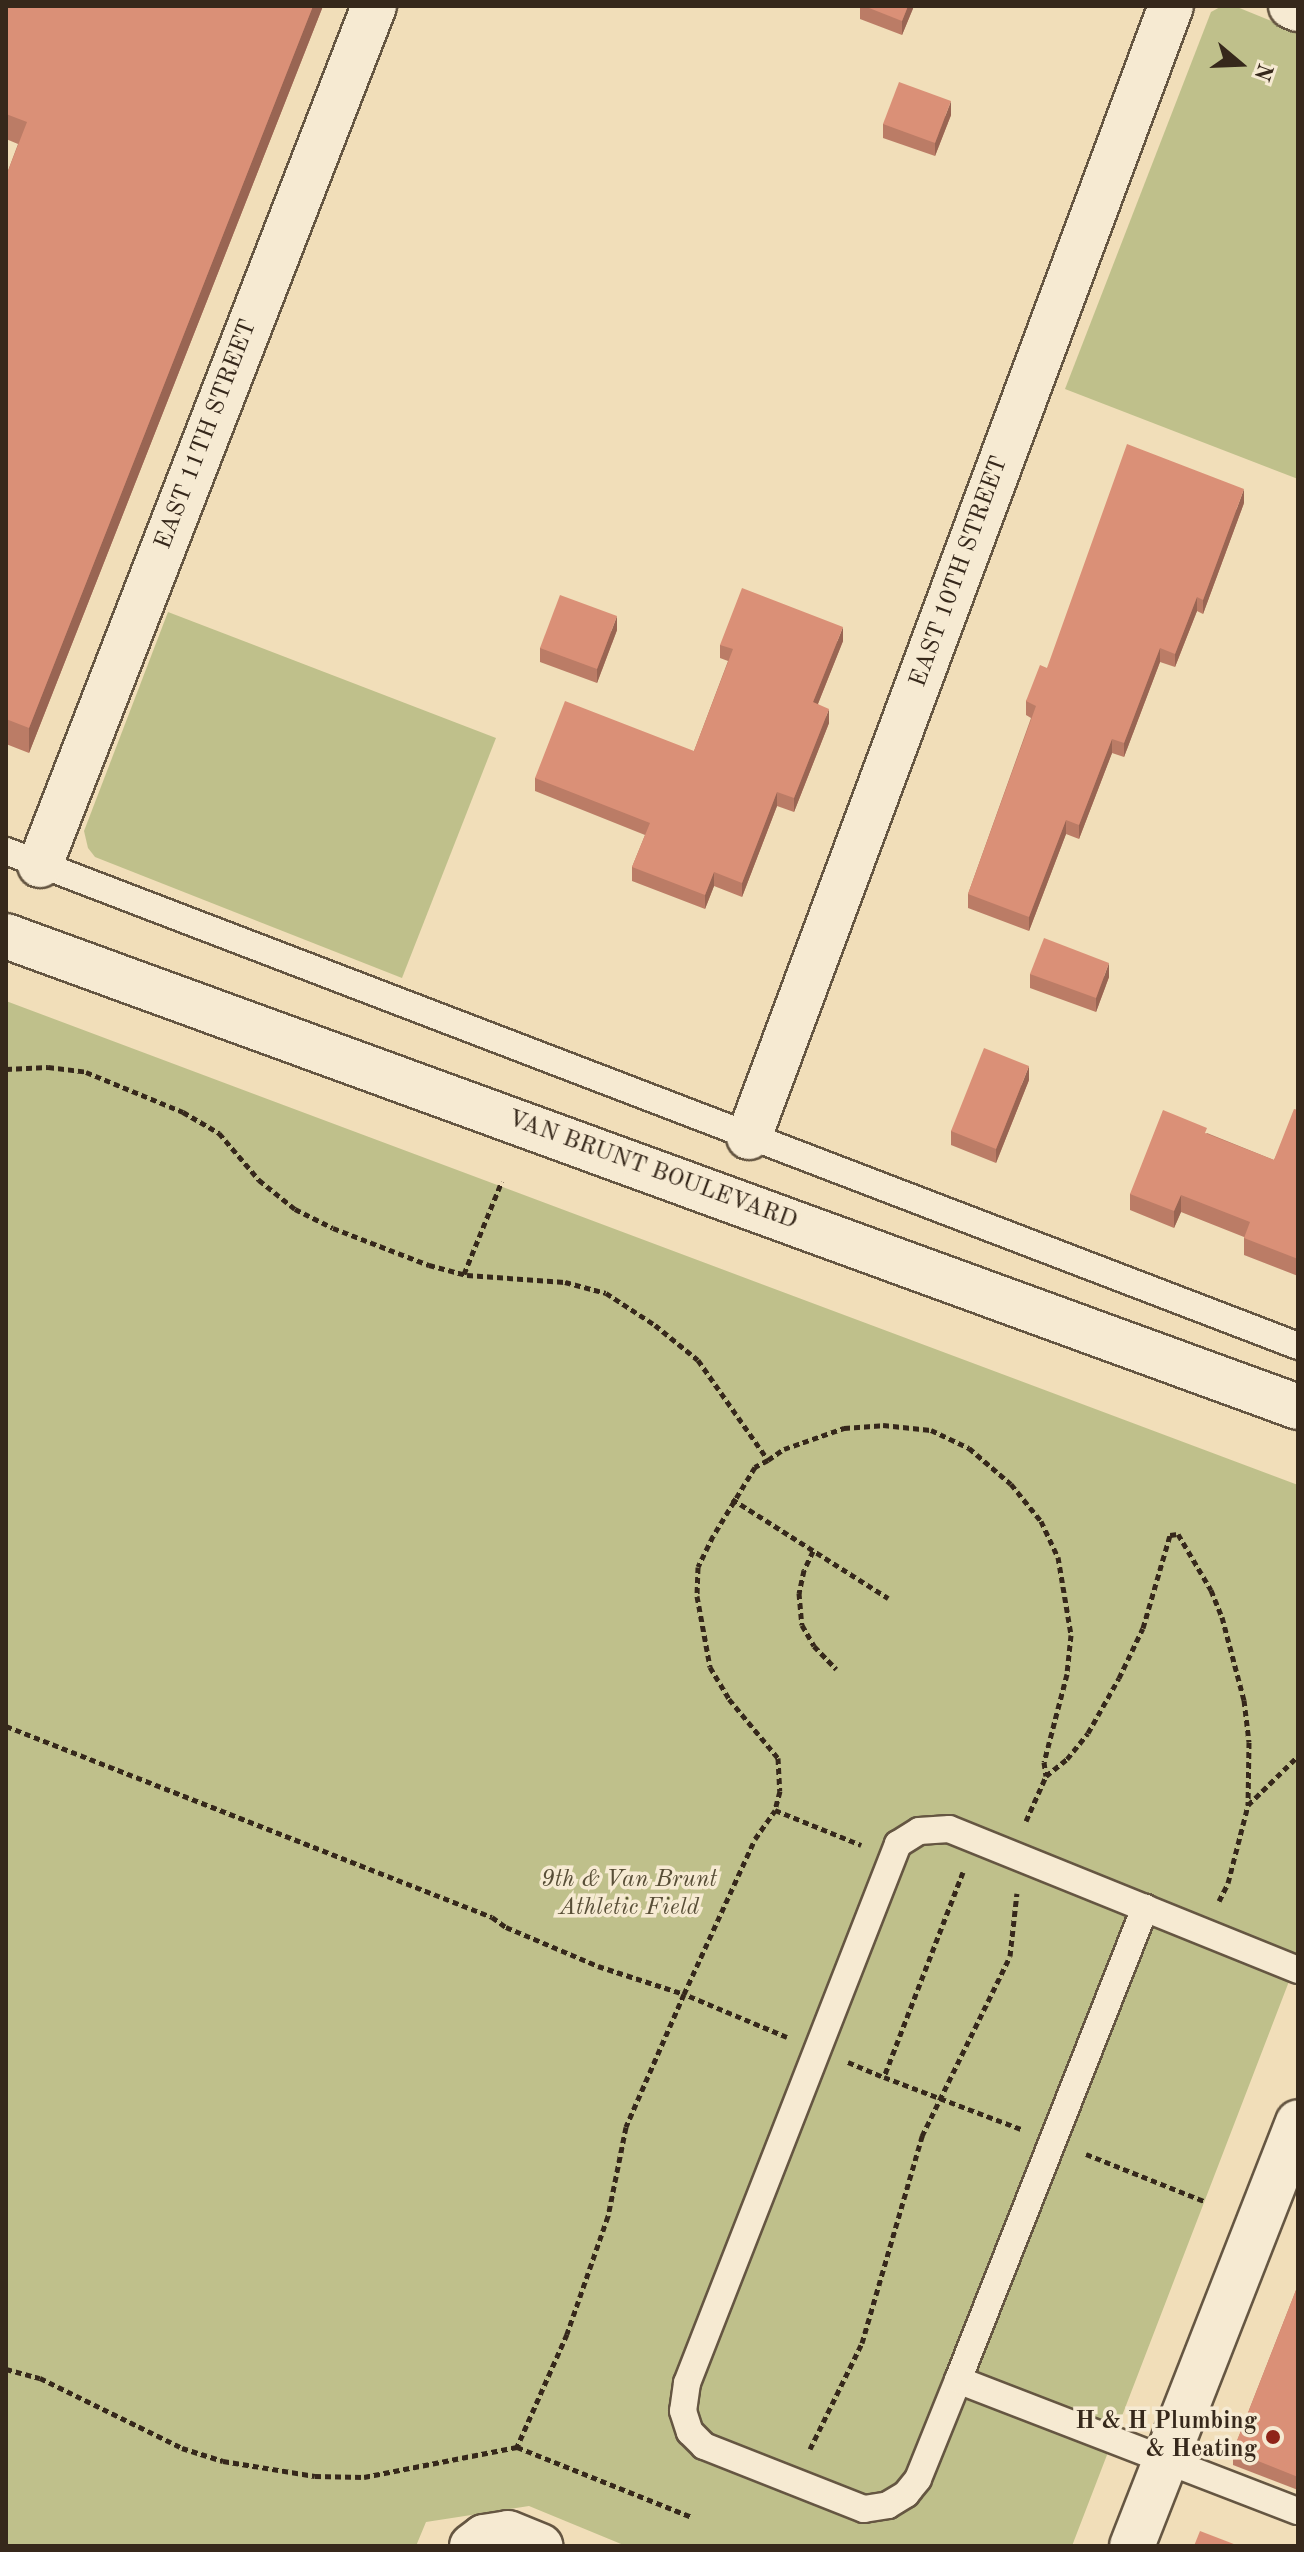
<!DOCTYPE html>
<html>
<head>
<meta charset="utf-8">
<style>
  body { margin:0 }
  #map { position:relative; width:1304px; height:2552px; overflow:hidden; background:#f1deb9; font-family:"Old Standard TT",serif }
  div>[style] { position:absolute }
  .green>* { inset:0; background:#bfc08b }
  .path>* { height:5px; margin-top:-2.5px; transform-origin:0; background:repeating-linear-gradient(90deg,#36281b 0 6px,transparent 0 10px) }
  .roads { filter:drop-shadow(2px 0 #655642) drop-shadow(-2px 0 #655642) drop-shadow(0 2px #655642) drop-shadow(0 -2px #655642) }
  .service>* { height:26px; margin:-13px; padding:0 13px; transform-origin:13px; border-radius:13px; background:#f6ead2 }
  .minor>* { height:44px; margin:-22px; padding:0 22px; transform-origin:22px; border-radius:22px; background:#f6ead2 }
  .tertiary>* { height:44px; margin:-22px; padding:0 22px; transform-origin:22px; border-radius:22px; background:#f6ead2 }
  .secondary>* { height:44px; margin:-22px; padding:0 22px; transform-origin:22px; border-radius:22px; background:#f6ead2 }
  .wall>* { inset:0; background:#bb7c66 }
  .shaded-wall>* { inset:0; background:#996553 }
  .building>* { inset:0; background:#da9077 }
  .dots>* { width:22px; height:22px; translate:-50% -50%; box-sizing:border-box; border:4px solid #f6ead2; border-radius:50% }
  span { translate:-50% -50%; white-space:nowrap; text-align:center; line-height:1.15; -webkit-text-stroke:7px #f6ead2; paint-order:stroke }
  .street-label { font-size:24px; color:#36281b }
  .park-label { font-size:24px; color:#584e37; font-style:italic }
  .poi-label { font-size:24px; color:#36281b; font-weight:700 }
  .right { translate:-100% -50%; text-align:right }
  .frame { position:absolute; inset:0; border:8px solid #36281b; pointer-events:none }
  .north { position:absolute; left:1200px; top:24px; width:80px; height:80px; -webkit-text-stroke:6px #f6ead2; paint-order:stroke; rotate:109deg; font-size:22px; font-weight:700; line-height:32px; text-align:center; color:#36281b }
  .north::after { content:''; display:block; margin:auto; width:28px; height:36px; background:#36281b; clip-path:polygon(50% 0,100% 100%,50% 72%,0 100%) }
</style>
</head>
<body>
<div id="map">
  <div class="green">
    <i style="clip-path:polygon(1222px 6px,1237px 7px,1298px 32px,1298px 479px,1065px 389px,1211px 12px)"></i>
    <i style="clip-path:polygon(168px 612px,496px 738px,402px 978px,95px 857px,88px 848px,84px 831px)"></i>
    <i style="clip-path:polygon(6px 1001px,1298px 1485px,1298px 1958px,1072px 2546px,626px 2546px,529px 2506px,426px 2522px,416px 2546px,6px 2546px)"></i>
  </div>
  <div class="path">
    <i style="left:6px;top:1069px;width:42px;rotate:-2.7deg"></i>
    <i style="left:48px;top:1067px;width:38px;rotate:7deg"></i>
    <i style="left:86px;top:1072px;width:105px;rotate:22.4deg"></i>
    <i style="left:183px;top:1112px;width:42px;rotate:30.3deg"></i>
    <i style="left:219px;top:1133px;width:62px;rotate:49.6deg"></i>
    <i style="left:259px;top:1180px;width:46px;rotate:38.9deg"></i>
    <i style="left:295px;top:1209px;width:42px;rotate:26.6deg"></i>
    <i style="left:333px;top:1228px;width:103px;rotate:21.1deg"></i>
    <i style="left:429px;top:1265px;width:39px;rotate:15deg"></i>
    <i style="left:467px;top:1275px;width:98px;rotate:4.1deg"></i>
    <i style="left:565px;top:1282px;width:42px;rotate:15deg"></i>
    <i style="left:606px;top:1293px;width:59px;rotate:33.1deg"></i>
    <i style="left:655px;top:1325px;width:55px;rotate:39.1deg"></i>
    <i style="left:698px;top:1360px;width:122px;rotate:55deg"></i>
    <i style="left:768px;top:1460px;width:19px;rotate:-35deg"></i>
    <i style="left:784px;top:1449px;width:64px;rotate:-19.3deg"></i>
    <i style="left:844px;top:1428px;width:39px;rotate:-4deg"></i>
    <i style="left:883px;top:1425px;width:48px;rotate:5.9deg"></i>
    <i style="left:931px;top:1430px;width:42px;rotate:25.3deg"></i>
    <i style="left:969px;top:1448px;width:55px;rotate:40.6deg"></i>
    <i style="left:1011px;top:1484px;width:48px;rotate:51deg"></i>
    <i style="left:1041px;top:1521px;width:40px;rotate:65deg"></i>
    <i style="left:1058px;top:1557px;width:79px;rotate:80.5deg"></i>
    <i style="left:1071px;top:1635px;width:39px;rotate:96deg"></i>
    <i style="left:1067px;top:1674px;width:91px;rotate:104.6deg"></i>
    <i style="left:1044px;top:1762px;width:14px;rotate:82deg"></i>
    <i style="left:464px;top:1274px;width:100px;rotate:-67.8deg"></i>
    <i style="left:768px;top:1460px;width:15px;rotate:152deg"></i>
    <i style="left:755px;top:1467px;width:81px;rotate:121.3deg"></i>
    <i style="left:713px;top:1536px;width:34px;rotate:116deg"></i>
    <i style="left:698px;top:1567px;width:29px;rotate:92deg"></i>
    <i style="left:697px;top:1596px;width:72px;rotate:79.6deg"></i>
    <i style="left:710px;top:1667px;width:37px;rotate:59deg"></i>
    <i style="left:729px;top:1699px;width:77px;rotate:50.3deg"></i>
    <i style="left:778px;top:1758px;width:33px;rotate:87deg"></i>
    <i style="left:780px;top:1791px;width:20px;rotate:105deg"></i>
    <i style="left:732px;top:1499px;width:185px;rotate:32.4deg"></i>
    <i style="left:813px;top:1551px;width:21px;rotate:115deg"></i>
    <i style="left:804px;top:1570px;width:24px;rotate:102deg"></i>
    <i style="left:799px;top:1593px;width:32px;rotate:85deg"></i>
    <i style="left:802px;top:1625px;width:24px;rotate:60deg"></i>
    <i style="left:814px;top:1646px;width:32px;rotate:46deg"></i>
    <i style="left:6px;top:1726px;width:522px;rotate:21.46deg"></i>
    <i style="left:492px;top:1917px;width:17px;rotate:36deg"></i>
    <i style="left:506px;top:1927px;width:100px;rotate:23deg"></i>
    <i style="left:598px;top:1966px;width:90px;rotate:18deg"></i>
    <i style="left:684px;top:1994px;width:145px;rotate:113.6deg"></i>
    <i style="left:626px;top:2127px;width:91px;rotate:101.4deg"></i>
    <i style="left:608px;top:2216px;width:125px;rotate:109.2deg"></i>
    <i style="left:567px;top:2334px;width:124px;rotate:113.9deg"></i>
    <i style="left:517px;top:2447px;width:188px;rotate:21.8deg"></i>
    <i style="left:1026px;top:1821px;width:49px;rotate:-66deg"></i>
    <i style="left:1046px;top:1776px;width:27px;rotate:-39deg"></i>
    <i style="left:1067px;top:1759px;width:33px;rotate:-51deg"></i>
    <i style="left:1088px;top:1733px;width:63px;rotate:-60.6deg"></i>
    <i style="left:1119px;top:1678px;width:55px;rotate:-64.4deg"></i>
    <i style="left:1143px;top:1628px;width:97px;rotate:-73.8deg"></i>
    <i style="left:1170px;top:1535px;width:8px;rotate:-7deg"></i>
    <i style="left:1178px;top:1534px;width:65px;rotate:59.5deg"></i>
    <i style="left:1211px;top:1590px;width:29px;rotate:68deg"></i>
    <i style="left:1222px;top:1617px;width:86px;rotate:75.2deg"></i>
    <i style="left:1244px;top:1700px;width:42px;rotate:83.2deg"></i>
    <i style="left:1249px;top:1742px;width:63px;rotate:90.9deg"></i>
    <i style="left:963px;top:1872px;width:220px;rotate:111.1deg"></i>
    <i style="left:884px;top:2077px;width:147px;rotate:20.8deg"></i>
    <i style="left:1219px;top:1901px;width:20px;rotate:-63deg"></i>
    <i style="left:1228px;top:1883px;width:81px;rotate:-75.6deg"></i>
    <i style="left:1248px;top:1805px;width:70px;rotate:-44.4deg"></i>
    <i style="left:787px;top:2037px;width:112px;rotate:-157.3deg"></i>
    <i style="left:684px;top:1994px;width:170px;rotate:-65.4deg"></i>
    <i style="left:755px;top:1839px;width:35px;rotate:-55deg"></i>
    <i style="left:775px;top:1810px;width:93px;rotate:22.1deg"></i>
    <i style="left:848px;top:2062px;width:39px;rotate:23deg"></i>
    <i style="left:1086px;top:2154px;width:127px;rotate:21.7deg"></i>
    <i style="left:6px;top:2369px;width:35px;rotate:15deg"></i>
    <i style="left:40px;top:2378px;width:158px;rotate:26.2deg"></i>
    <i style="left:182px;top:2448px;width:43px;rotate:17.6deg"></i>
    <i style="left:223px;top:2461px;width:93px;rotate:9.3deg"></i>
    <i style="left:315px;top:2476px;width:49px;rotate:1.2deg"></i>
    <i style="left:364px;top:2477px;width:156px;rotate:-11.1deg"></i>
    <i style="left:810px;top:2449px;width:118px;rotate:-63.9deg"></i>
    <i style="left:862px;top:2343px;width:216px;rotate:-73.8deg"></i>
    <i style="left:922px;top:2136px;width:200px;rotate:-63.9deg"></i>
    <i style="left:1010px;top:1956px;width:63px;rotate:-83.7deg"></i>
  </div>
  <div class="roads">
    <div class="service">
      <i style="left:6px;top:851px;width:1384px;rotate:20.96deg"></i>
      <i style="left:1298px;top:1970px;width:376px;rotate:-158deg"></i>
      <i style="left:949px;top:1829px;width:30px;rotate:176deg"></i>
      <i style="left:919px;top:1831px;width:25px;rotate:148deg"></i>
      <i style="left:898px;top:1844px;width:579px;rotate:111.38deg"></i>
      <i style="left:687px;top:2383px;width:28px;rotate:98deg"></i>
      <i style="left:683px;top:2411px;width:22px;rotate:72deg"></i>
      <i style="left:690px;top:2432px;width:20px;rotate:45deg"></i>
      <i style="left:704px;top:2446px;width:172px;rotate:21.5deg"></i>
      <i style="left:864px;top:2509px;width:24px;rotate:-9deg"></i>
      <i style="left:888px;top:2505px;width:21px;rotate:-31deg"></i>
      <i style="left:906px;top:2494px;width:19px;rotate:-51deg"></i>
      <i style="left:918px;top:2479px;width:107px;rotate:-68deg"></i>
      <i style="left:958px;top:2380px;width:364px;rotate:21.1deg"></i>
      <i style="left:958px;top:2380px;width:508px;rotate:-68.39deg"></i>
    </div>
    <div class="minor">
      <i style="left:1291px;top:6px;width:8px;rotate:23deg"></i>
      <i style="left:40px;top:865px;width:922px;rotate:-68.75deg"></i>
      <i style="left:749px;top:1137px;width:1207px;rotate:-69.54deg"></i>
      <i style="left:472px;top:2546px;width:15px;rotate:-37deg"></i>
      <i style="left:484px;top:2537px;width:24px;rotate:-9deg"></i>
      <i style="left:508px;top:2533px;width:35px;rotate:22deg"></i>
    </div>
    <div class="tertiary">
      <i style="left:6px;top:936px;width:1375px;rotate:20.03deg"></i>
    </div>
    <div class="secondary">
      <i style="left:1132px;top:2546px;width:455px;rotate:-68.6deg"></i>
    </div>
  </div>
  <div class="wall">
    <i style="clip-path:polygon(6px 6px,323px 6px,29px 753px,6px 744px,6px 176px,18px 144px,6px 139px)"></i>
    <i style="clip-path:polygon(858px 6px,914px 6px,902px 35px,860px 19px,860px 7px)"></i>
    <i style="clip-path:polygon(951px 115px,935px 156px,883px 138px,883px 124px)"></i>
    <i style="clip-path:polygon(1244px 503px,1203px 614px,1197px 611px,1175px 667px,1160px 662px,1124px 757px,1112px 753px,1079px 839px,1066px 834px,1029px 931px,968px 908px,968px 894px,1031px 718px,1026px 715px,1026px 701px,1047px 668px)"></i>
    <i style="clip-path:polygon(617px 630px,597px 683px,540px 662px,540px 648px)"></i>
    <i style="clip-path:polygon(843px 641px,818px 704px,829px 723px,794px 812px,777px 806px,742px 897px,714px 886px,705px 909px,632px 881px,632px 867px,645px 835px,535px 791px,535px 778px,694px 751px,728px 661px,720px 658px,720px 645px)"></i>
    <i style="clip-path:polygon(1030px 974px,1109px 977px,1096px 1012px,1030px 988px)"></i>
    <i style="clip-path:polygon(1029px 1080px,996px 1163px,951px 1145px,951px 1131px)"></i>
    <i style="clip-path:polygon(1298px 1110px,1298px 1276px,1244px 1255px,1244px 1237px,1181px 1212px,1174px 1228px,1130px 1210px,1130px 1194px,1207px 1133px,1274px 1160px)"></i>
    <i style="clip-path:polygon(1298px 2285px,1298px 2490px,1233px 2465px,1233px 2451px)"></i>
  </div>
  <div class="shaded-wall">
    <i style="clip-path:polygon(313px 6px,323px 6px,29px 753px,29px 728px)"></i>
    <i style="clip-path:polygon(908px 6px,914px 6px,902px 35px,902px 21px)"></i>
    <i style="clip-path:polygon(951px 101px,951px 115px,935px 156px,935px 143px)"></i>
    <i style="clip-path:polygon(1244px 489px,1244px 503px,1203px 614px,1203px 600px)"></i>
    <i style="clip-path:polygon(1197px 597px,1197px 611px,1175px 667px,1175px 654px)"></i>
    <i style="clip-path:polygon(617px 616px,617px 630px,597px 683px,597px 669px)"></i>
    <i style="clip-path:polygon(843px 627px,843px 641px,813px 716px,813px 702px)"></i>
    <i style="clip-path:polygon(1160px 648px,1160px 662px,1124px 757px,1124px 743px)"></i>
    <i style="clip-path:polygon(829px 709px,829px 723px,794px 812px,794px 798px)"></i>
    <i style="clip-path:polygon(1112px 739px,1112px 753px,1079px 839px,1079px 825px)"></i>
    <i style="clip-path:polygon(777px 792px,777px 806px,742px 897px,742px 883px)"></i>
    <i style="clip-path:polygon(1066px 820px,1066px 834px,1029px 931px,1029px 917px)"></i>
    <i style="clip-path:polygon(714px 872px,714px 886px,705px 909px,705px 895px)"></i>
    <i style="clip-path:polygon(1109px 963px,1109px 977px,1096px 1012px,1096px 998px)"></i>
    <i style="clip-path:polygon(1029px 1066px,1029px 1080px,996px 1163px,996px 1149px)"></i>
    <i style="clip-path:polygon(1181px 1195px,1181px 1212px,1174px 1228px,1174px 1211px)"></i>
  </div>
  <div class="building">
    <i style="clip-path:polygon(6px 6px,313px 6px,29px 728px,6px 719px,6px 176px,27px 122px,6px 114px)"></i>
    <i style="clip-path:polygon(864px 6px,908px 6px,902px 21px)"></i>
    <i style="clip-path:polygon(899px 82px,951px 101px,935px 143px,883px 124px)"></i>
    <i style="clip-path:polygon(1127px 444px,1244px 489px,1203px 600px,1197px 597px,1175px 654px,1160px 648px,1124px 743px,1112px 739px,1079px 825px,1066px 820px,1029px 917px,968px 894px,1036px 706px,1026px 701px,1040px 665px,1047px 668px)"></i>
    <i style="clip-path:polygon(742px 588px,843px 627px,813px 702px,829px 709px,794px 798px,777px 792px,742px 883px,714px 872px,705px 895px,632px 867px,650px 823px,535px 778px,565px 701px,694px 751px,733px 649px,720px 645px)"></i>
    <i style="clip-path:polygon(560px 595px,617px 616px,597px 669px,540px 648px)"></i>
    <i style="clip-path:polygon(1044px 938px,1109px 963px,1096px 998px,1030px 974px)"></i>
    <i style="clip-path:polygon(984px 1048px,1029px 1066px,996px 1149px,951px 1131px)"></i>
    <i style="clip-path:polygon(1294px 1109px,1298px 1110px,1298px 1259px,1244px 1238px,1250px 1222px,1181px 1195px,1174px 1211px,1130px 1194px,1163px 1110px,1207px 1128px,1205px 1133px,1274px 1160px)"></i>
    <i style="clip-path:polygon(1298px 2285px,1298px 2477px,1233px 2451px)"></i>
    <i style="clip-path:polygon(1200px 2531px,1239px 2546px,1194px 2546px)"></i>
  </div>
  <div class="dots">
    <i style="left:1273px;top:2437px;background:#8f2418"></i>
  </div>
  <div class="street-label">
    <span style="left:207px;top:435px;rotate:-69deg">EAST 11TH STREET</span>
    <span style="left:960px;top:572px;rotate:-70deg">EAST 10TH STREET</span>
    <span style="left:652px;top:1171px;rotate:20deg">VAN BRUNT BOULEVARD</span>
  </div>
  <div class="park-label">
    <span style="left:629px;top:1895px">9th &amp; Van Brunt<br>Athletic Field</span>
  </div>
  <div class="poi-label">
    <span class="right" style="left:1257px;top:2437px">H &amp; H Plumbing<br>&amp; Heating</span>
  </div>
  <div class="frame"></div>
  <div class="north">N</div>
</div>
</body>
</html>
